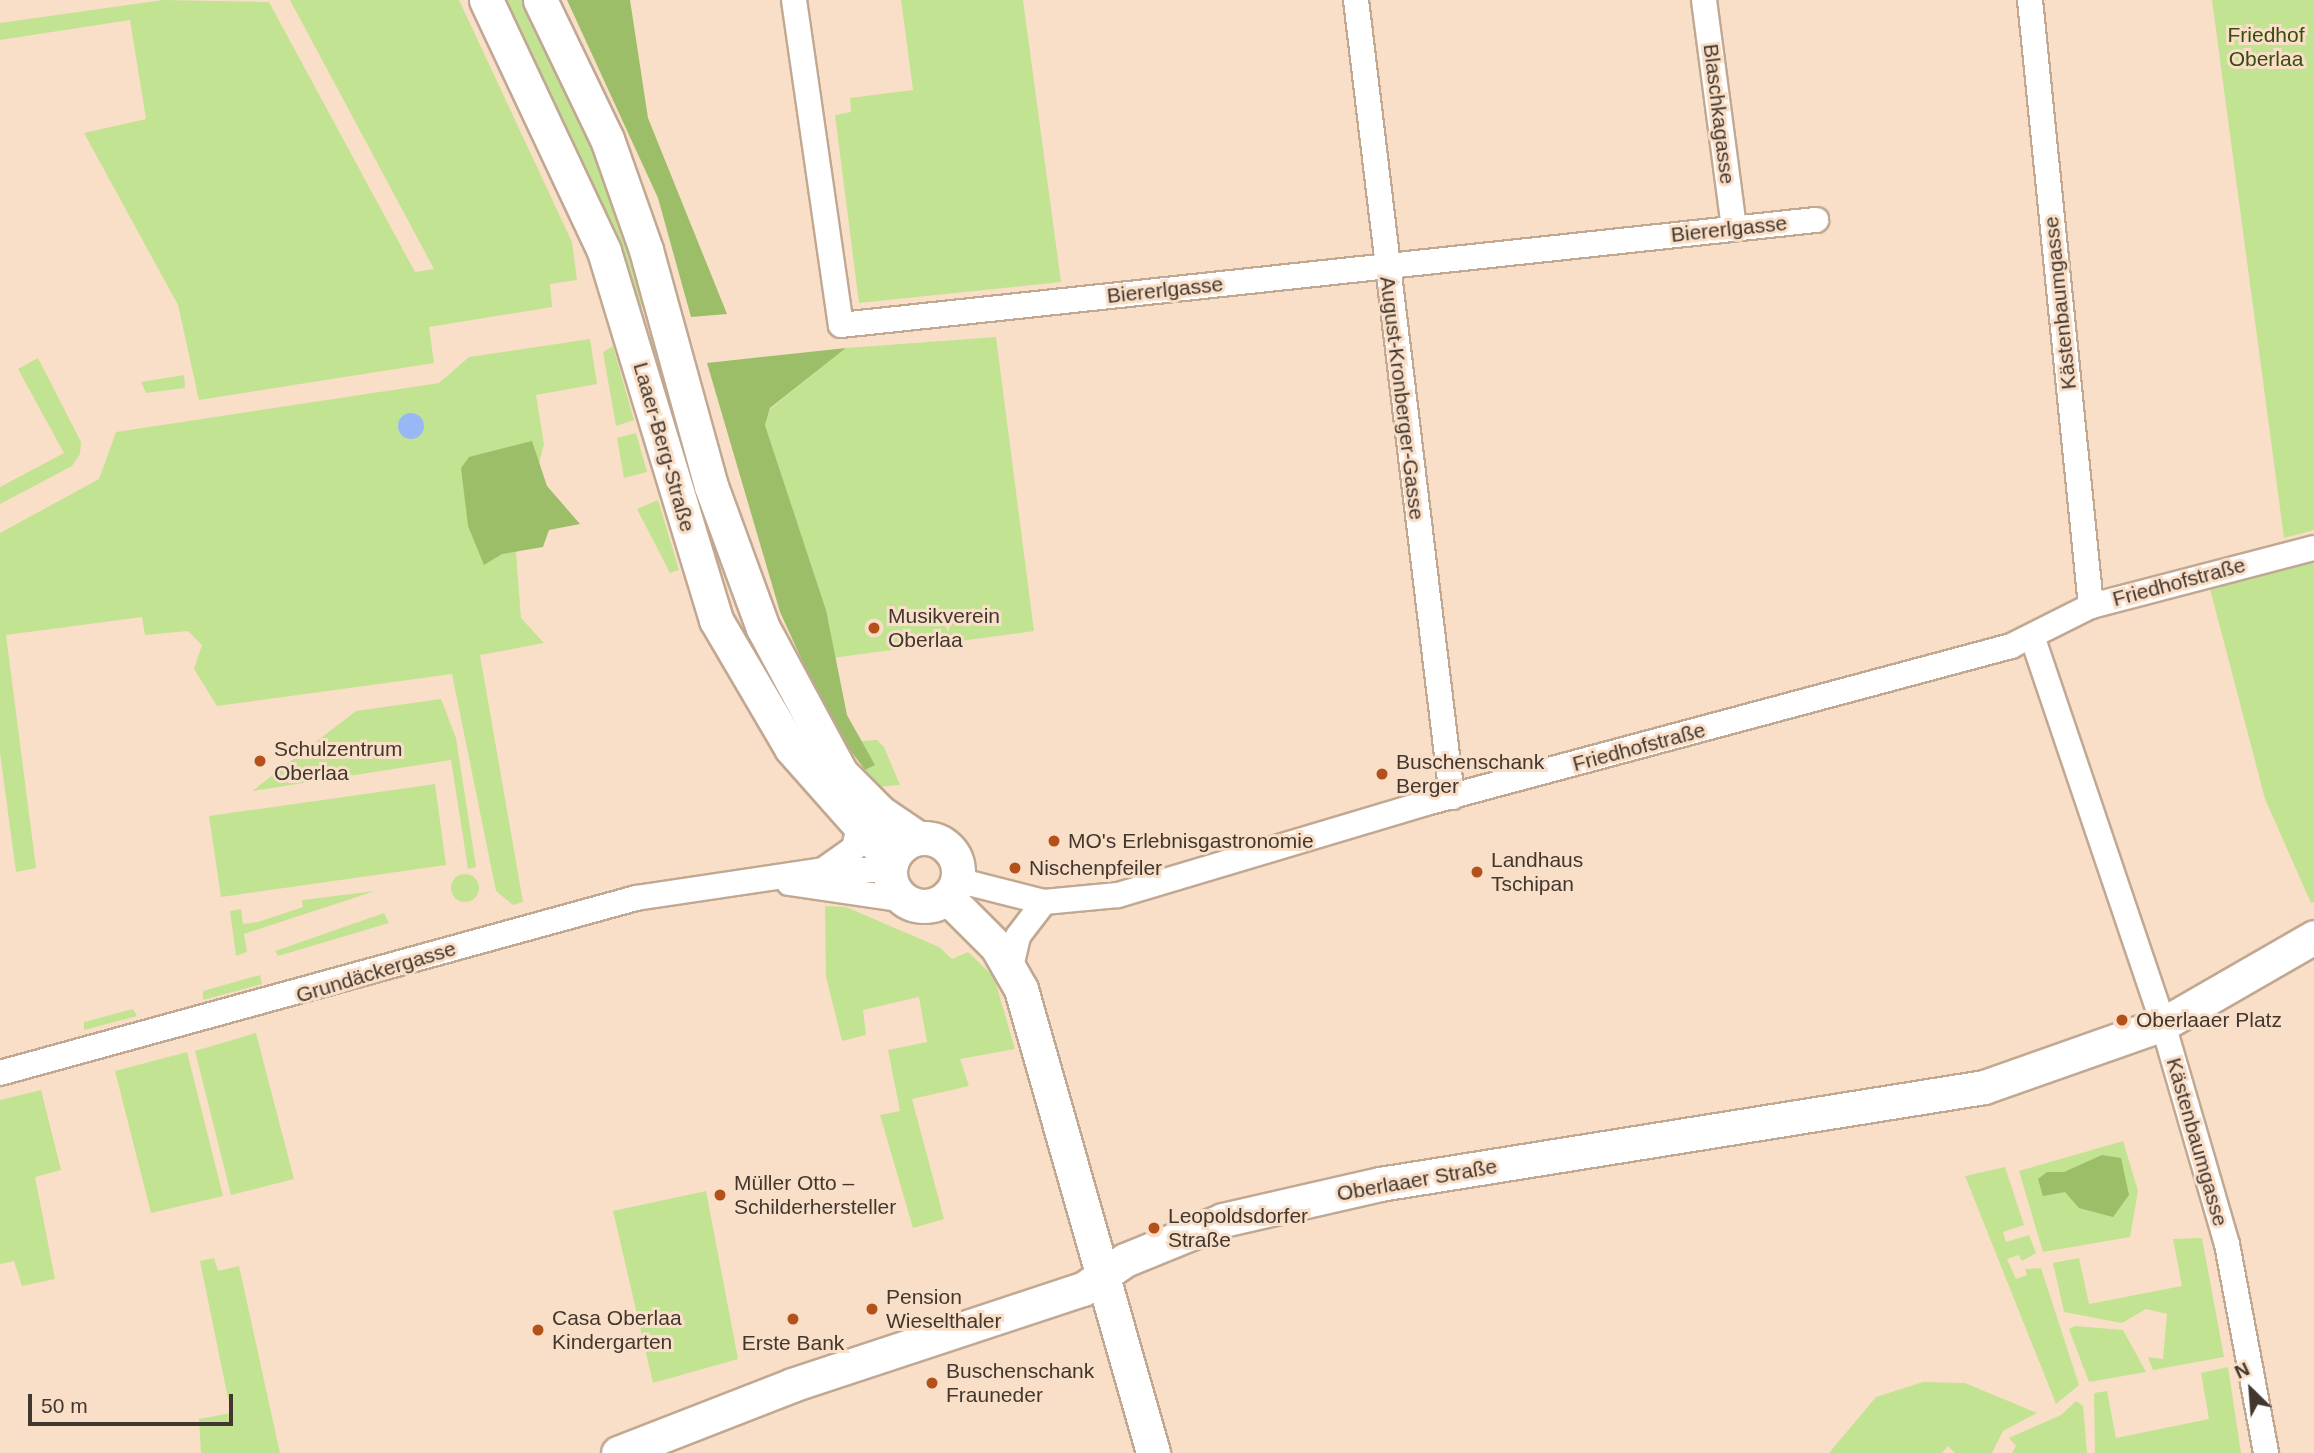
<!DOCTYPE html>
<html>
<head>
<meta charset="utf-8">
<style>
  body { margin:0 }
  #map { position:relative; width:2314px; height:1453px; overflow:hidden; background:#fadfc8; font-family:Helvetica,sans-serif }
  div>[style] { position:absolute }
  .green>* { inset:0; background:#c2e392 }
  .round { border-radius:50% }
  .forest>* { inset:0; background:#9cbe69 }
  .water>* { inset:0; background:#97b8f5 }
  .roads { filter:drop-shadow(2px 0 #c1a892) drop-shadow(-2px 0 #c1a892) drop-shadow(0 2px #c1a892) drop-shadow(0 -2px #c1a892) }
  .street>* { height:24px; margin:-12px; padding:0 12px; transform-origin:12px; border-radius:12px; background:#fff }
  .secondary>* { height:33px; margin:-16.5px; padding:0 16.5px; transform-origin:16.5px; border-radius:16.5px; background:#fff }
  .secondary>.ring { margin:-16.5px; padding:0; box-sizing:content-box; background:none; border:33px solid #fff; border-radius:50% }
  .dots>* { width:19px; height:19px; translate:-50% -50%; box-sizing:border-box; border:4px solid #fadfc8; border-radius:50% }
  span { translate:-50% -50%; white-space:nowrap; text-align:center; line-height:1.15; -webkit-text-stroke:6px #fadfc8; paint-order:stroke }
  .park-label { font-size:21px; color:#374c0e }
  .street-label { font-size:21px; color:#42372f }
  .poi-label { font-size:21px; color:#42372f }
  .left { translate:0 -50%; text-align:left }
  .north { position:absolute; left:2216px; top:1355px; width:70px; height:70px; -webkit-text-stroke:5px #fadfc8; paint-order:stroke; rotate:335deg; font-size:19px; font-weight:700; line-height:28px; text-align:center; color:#42372f }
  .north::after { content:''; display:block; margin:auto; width:24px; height:32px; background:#42372f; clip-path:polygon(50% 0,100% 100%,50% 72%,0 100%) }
  .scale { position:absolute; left:28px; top:1394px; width:205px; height:32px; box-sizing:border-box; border:4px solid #42372f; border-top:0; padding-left:9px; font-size:21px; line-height:24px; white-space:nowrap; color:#42372f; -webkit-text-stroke:5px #fadfc8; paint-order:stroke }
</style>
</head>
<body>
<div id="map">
  <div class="green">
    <i style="clip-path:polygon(163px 0,269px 2px,415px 272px,434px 269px,290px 0,459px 0,572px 242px,577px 280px,550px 284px,552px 307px,429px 327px,434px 363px,199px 400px,178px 305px,84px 133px,146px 119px,130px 20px,0 40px,0 23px)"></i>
    <i style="clip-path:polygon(505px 0,522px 0,594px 154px,646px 305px,639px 308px,606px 216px)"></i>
    <i style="clip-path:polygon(901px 0,1023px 0,1061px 282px,859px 303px,835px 115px,851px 112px,850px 98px,913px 90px)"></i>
    <i style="clip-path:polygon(2212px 0,2314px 0,2314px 530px,2284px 538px)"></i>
    <i style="clip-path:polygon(996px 337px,1034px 631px,832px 658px,826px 610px,765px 425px,770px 409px,846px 348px)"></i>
    <i style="clip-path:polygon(590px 339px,597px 384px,536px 395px,544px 444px,516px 553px,521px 618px,544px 643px,480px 655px,523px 902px,513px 905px,496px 891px,452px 674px,217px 706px,194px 669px,202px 645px,188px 631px,145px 635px,142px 617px,6px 635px,36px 868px,16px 872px,0 753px,0 533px,99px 479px,116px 432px,439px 383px,469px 357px)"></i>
    <i style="clip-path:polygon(613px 346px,634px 420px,616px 426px,603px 352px)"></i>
    <i style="clip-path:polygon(38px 358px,81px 442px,80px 454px,72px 466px,0 504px,0 487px,64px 453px,18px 369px)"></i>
    <i style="clip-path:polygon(184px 375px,185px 388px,146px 393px,141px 382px)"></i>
    <i style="clip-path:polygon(636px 433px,647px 472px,624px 478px,617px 438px)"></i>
    <i style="clip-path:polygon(658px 500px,679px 570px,670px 573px,637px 509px)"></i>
    <i style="clip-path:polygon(2314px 561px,2314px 902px,2311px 903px,2265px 799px,2209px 585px)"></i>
    <i style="clip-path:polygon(441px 699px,456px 738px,476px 867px,468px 869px,451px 760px,252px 791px,356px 711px)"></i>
    <i style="clip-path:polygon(877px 740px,884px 747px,900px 785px,878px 787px,865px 770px,875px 765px,861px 741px)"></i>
    <i style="clip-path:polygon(435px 784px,446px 865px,221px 897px,209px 816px)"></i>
    <i class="round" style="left:451px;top:874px;width:28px;height:28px"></i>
    <i style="clip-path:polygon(375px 891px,244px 934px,247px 952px,236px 956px,230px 911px,241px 909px,243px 924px,258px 922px,303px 907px,302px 900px)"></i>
    <i style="clip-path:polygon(825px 906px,846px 907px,939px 947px,952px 959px,968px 952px,994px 977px,1015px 1049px,960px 1059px,969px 1086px,912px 1099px,944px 1219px,913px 1228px,880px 1115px,900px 1111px,888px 1050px,927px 1042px,919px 997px,863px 1010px,866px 1035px,842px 1041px,826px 977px)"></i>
    <i style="clip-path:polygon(384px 913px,389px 923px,278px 956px,275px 951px)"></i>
    <i style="clip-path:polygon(260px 975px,262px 984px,203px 1000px,203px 991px)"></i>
    <i style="clip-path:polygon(133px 1009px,137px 1016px,84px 1030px,84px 1022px)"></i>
    <i style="clip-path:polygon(256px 1033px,294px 1179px,231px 1195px,195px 1051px)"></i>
    <i style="clip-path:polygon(187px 1052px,223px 1196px,151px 1213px,115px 1071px)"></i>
    <i style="clip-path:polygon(41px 1090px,61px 1170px,35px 1177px,55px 1279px,22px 1286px,14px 1261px,0 1264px,0 1100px)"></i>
    <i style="clip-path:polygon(2123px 1141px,2138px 1191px,2130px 1237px,2043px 1252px,2019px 1171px)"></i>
    <i style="clip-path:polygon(2005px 1167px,2024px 1225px,2003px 1232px,2006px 1242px,2029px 1235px,2036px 1253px,2022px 1261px,2019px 1255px,2007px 1259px,2016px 1279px,2027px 1275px,2025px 1269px,2041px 1268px,2079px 1385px,2056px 1404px,1965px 1176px)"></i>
    <i style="clip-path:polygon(706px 1191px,738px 1359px,653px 1383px,613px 1211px)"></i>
    <i style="clip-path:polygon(2202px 1238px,2224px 1357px,2153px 1370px,2148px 1357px,2163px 1359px,2167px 1314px,2146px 1309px,2122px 1323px,2064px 1312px,2053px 1263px,2079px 1258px,2089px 1304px,2182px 1286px,2173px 1239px)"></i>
    <i style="clip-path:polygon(214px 1258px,218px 1271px,239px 1266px,280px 1453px,201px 1453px,199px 1419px,231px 1413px,200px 1261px)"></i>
    <i style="clip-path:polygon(2075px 1326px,2123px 1330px,2146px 1372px,2089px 1382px,2069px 1329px)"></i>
    <i style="clip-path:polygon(2228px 1367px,2241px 1453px,2095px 1453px,2094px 1393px,2107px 1391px,2116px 1438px,2209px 1419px,2201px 1373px)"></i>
    <i style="clip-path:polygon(1923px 1382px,1965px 1383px,2037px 1413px,2003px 1431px,1992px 1453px,1955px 1453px,1948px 1446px,1942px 1453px,1829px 1453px,1876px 1397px)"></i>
    <i style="clip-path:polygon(2076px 1401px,2083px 1406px,2087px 1453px,2012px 1453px,2016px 1446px,2009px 1438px,2061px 1415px)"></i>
  </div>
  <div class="forest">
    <i style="clip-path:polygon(567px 0,630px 0,648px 118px,727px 314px,691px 317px,658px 198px)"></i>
    <i style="clip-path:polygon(846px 348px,770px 408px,765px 425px,826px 610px,847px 715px,875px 765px,865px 770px,832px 726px,780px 612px,707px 363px)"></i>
    <i style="clip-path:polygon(532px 441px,547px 486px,580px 524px,549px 530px,543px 547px,502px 554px,484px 565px,468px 526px,461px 468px,469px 457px)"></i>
    <i style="clip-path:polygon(2102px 1155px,2121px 1158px,2129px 1195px,2113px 1217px,2079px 1208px,2065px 1192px,2043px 1196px,2038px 1179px,2047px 1172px,2064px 1172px)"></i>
  </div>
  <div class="water">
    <i class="round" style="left:398px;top:413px;width:26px;height:26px"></i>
  </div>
  <div class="roads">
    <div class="street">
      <i style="left:794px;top:0;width:328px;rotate:81.8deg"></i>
      <i style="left:841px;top:325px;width:981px;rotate:-6.15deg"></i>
      <i style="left:1356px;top:0;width:803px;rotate:83.13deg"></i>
      <i style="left:1704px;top:0;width:229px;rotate:82.5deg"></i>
      <i style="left:2030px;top:0;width:609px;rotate:84.25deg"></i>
      <i style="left:2033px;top:639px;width:406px;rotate:71.3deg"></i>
      <i style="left:2163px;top:1024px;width:229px;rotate:73.8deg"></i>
      <i style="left:2227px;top:1244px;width:213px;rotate:79.4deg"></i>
      <i style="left:823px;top:870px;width:38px;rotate:-35deg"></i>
      <i style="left:854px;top:848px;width:23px;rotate:-77deg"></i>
      <i style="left:957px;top:880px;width:90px;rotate:14.2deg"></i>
      <i style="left:1044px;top:902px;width:74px;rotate:-5.4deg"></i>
      <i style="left:1118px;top:895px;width:321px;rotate:-16.6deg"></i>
      <i style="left:1426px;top:803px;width:606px;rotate:-15.02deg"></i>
      <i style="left:2011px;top:646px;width:89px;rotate:-26.6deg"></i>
      <i style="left:2091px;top:606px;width:230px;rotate:-14.6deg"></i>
      <i style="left:789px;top:883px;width:117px;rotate:8.3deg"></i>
      <i style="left:1011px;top:967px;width:32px;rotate:-77deg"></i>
      <i style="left:1018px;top:936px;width:43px;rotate:-52.6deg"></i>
      <i style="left:0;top:1073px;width:660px;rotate:-15.38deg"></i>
      <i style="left:636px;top:898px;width:189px;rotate:-8.5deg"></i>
      <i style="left:823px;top:870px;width:67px"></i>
    </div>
    <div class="secondary">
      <i style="left:486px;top:0;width:277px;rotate:64.8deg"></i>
      <i style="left:604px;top:251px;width:386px;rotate:73.1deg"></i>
      <i style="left:716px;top:620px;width:148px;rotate:59.6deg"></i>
      <i style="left:791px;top:748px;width:152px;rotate:48.5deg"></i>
      <i style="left:540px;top:0;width:154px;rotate:64.3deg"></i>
      <i style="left:607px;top:139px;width:118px;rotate:70.6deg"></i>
      <i style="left:646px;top:250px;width:245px;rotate:74.6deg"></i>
      <i style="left:711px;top:486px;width:151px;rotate:69.9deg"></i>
      <i style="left:763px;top:628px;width:165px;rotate:61.7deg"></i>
      <i style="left:841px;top:773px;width:57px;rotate:45deg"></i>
      <i style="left:881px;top:813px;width:45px;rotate:34deg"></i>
      <i class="ring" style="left:890px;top:838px;width:35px;height:35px"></i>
      <i style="left:947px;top:897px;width:71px;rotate:45deg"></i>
      <i style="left:997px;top:947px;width:48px;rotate:60.3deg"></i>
      <i style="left:1021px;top:989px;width:482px;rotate:74.1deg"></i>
      <i style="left:618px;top:1453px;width:187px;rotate:-21.3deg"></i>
      <i style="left:792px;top:1385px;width:306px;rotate:-18.3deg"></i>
      <i style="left:1083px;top:1289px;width:51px;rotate:-34.6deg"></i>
      <i style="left:1125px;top:1260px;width:106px;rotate:-22.2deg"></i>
      <i style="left:1223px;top:1220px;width:161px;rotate:-12.9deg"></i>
      <i style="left:1380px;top:1184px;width:612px;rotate:-9.12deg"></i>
      <i style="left:1984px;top:1087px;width:190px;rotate:-19.4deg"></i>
      <i style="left:2163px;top:1024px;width:174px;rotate:-29.9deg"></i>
    </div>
  </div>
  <div class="dots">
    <i style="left:874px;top:628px;background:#b4511a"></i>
    <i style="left:260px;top:761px;background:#b4511a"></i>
    <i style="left:1382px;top:774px;background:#b4511a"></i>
    <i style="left:1054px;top:841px;background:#b4511a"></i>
    <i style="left:1015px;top:868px;background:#b4511a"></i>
    <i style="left:1477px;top:872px;background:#b4511a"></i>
    <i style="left:2122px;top:1020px;background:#b4511a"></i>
    <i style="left:720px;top:1195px;background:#b4511a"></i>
    <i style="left:1154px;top:1228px;background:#b4511a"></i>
    <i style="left:872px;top:1309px;background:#b4511a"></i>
    <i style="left:793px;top:1319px;background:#b4511a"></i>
    <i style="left:538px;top:1330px;background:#b4511a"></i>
    <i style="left:932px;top:1383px;background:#b4511a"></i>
  </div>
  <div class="park-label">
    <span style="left:2266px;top:47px">Friedhof<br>Oberlaa</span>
  </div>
  <div class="street-label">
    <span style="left:1719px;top:114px;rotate:83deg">Blaschkagasse</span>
    <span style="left:1729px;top:229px;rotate:-6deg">Biererlgasse</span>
    <span style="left:1165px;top:290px;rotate:-6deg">Biererlgasse</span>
    <span style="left:2060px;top:303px;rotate:-96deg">Kästenbaumgasse</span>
    <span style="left:1402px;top:398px;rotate:83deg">August-Kronberger-Gasse</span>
    <span style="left:664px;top:447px;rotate:74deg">Laaer-Berg-Straße</span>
    <span style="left:2179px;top:582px;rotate:-15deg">Friedhofstraße</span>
    <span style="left:1639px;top:747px;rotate:-15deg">Friedhofstraße</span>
    <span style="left:376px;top:972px;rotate:-17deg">Grundäckergasse</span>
    <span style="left:2197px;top:1142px;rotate:74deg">Kästenbaumgasse</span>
    <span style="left:1417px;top:1180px;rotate:-10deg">Oberlaaer Straße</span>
  </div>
  <div class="poi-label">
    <span class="left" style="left:888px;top:628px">Musikverein<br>Oberlaa</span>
    <span class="left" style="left:274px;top:761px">Schulzentrum<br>Oberlaa</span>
    <span class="left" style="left:1396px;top:774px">Buschenschank<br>Berger</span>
    <span class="left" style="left:1068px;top:841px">MO's Erlebnisgastronomie</span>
    <span class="left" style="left:1491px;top:872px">Landhaus<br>Tschipan</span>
    <span class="left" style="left:1029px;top:868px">Nischenpfeiler</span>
    <span class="left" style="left:2136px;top:1020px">Oberlaaer Platz</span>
    <span class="left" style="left:734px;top:1195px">Müller Otto –<br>Schilderhersteller</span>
    <span class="left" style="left:1168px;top:1228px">Leopoldsdorfer<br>Straße</span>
    <span class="left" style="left:886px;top:1309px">Pension<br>Wieselthaler</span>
    <span class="left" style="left:552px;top:1330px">Casa Oberlaa<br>Kindergarten</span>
    <span style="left:793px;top:1343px">Erste Bank</span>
    <span class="left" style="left:946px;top:1383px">Buschenschank<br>Frauneder</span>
  </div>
  <div class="north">N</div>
  <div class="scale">50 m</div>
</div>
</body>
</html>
